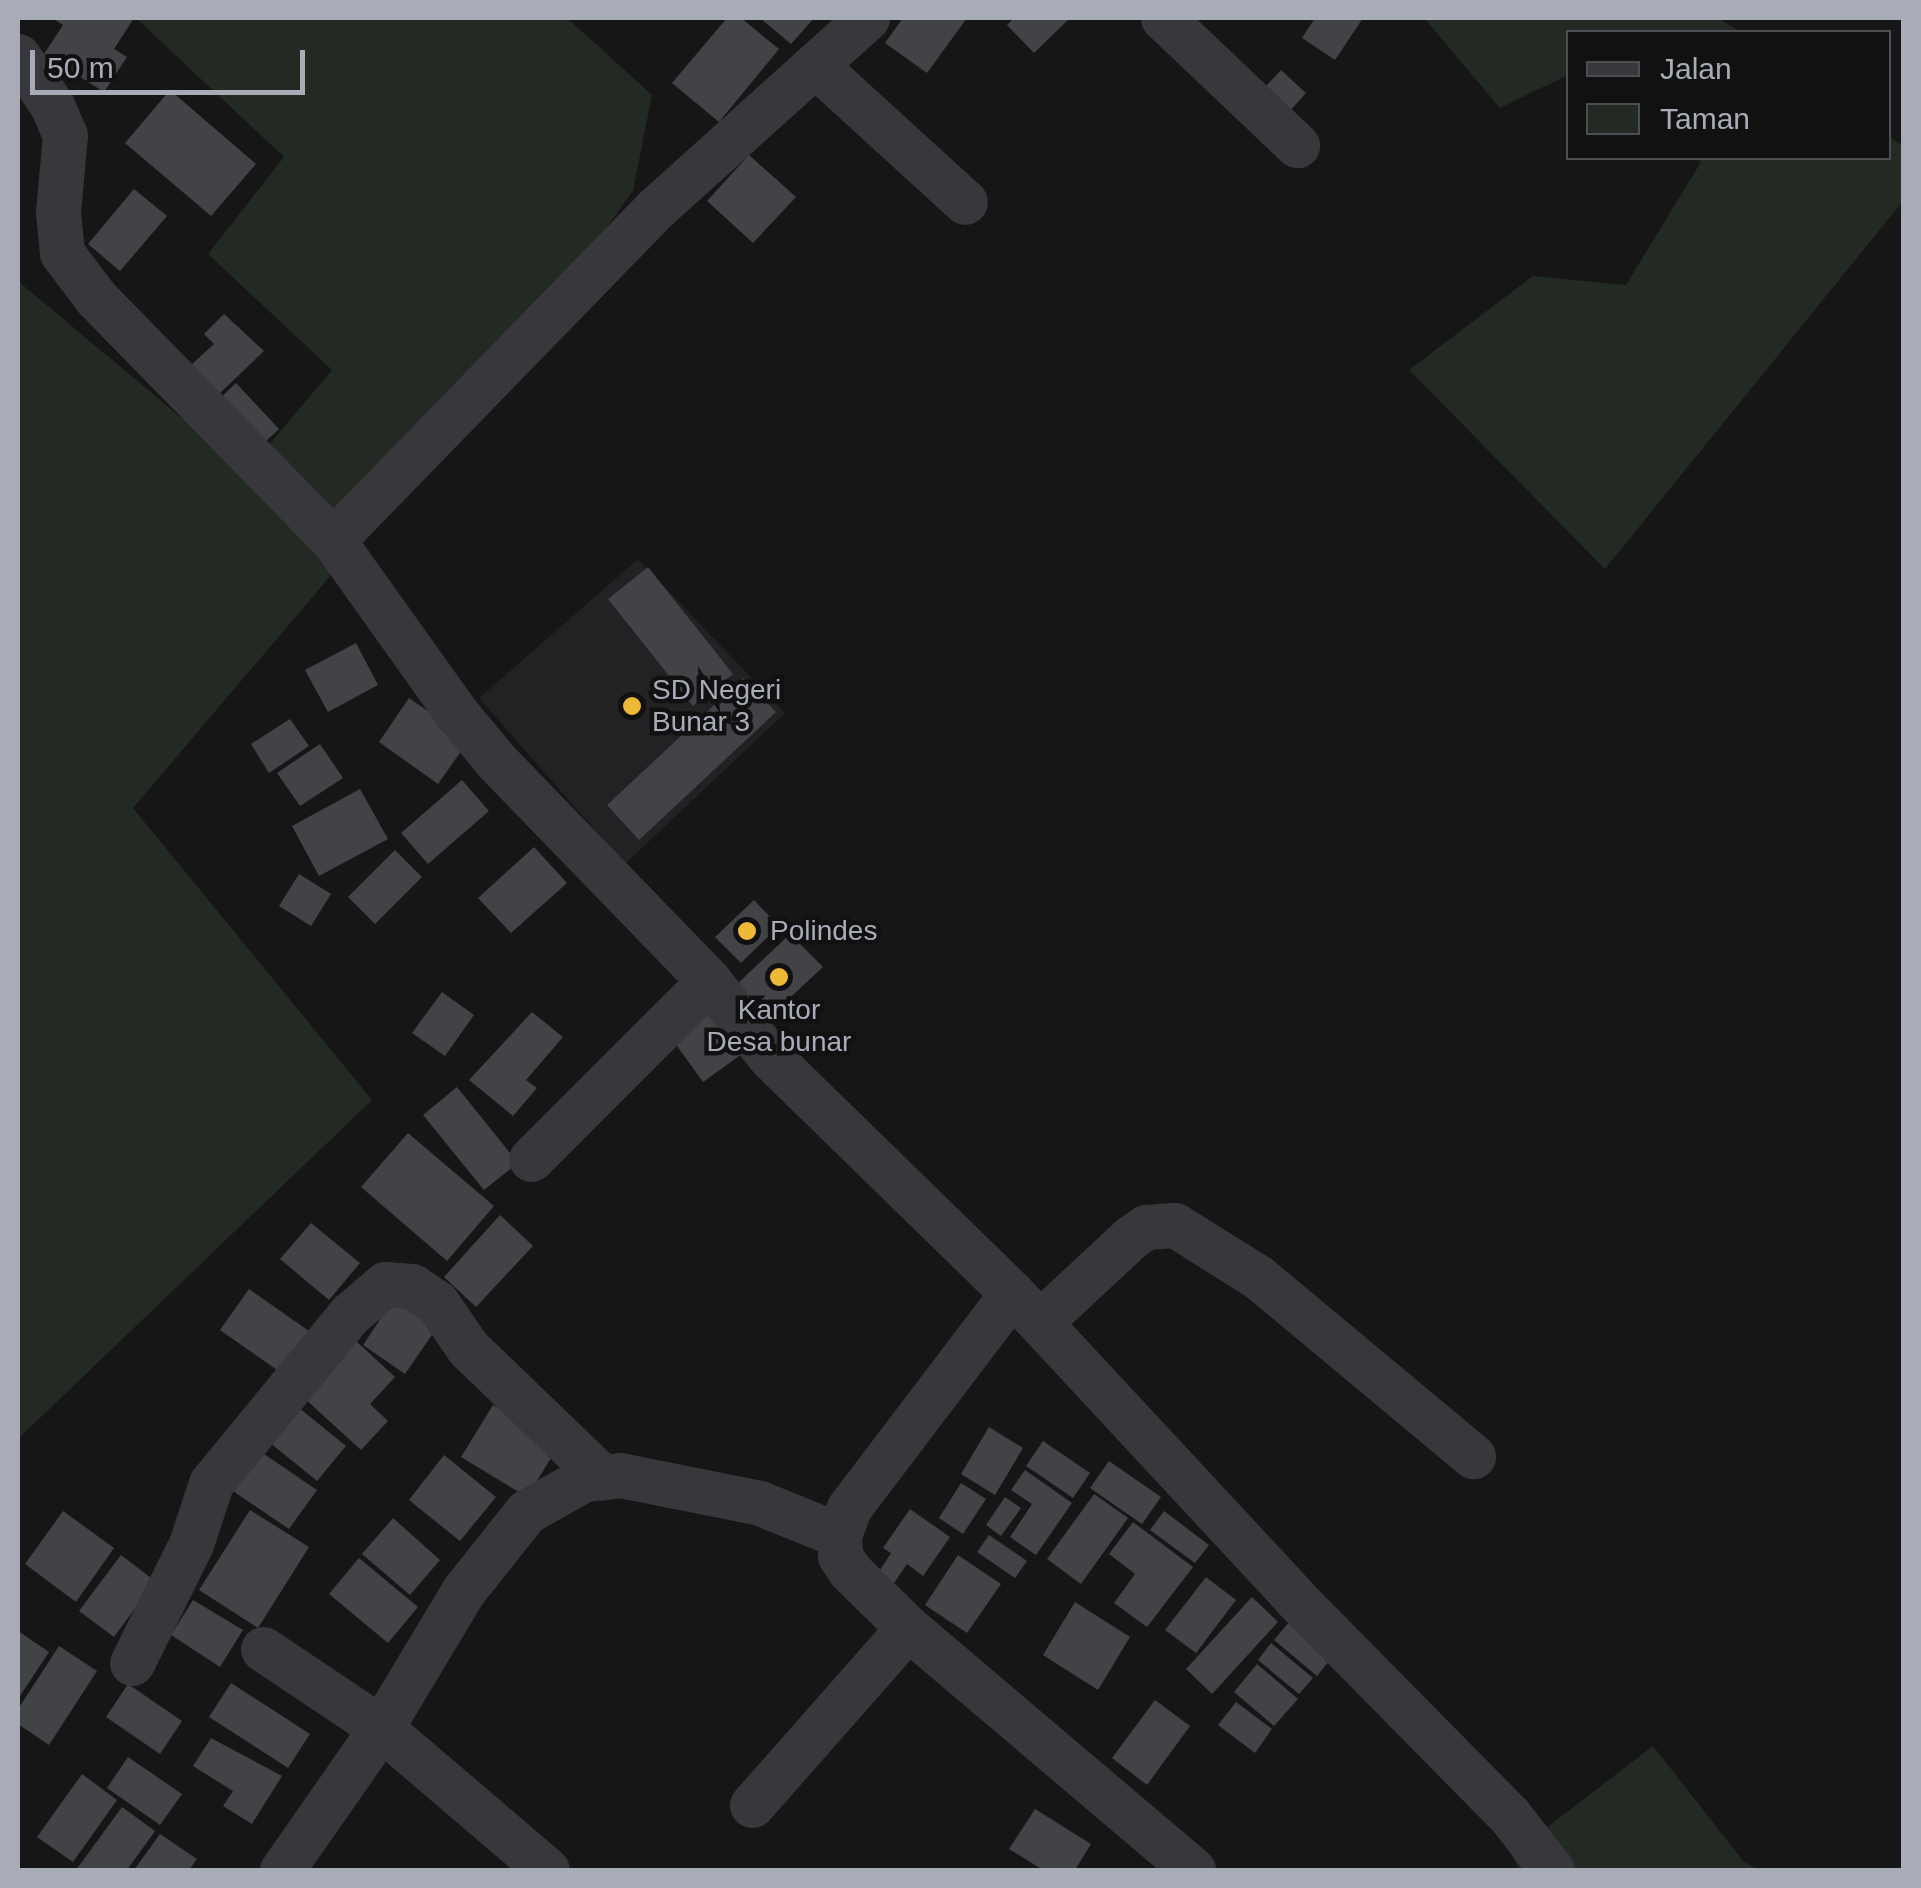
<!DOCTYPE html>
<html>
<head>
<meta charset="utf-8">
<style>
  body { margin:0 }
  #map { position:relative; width:1921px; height:1888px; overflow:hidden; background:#161617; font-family:Helvetica,sans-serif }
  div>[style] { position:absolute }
  .built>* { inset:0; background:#222224 }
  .green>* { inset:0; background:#222a23 }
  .building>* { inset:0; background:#424347 }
  .minor>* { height:45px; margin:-22.5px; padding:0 22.5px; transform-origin:22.5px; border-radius:22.5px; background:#37373c }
  .dots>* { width:28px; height:28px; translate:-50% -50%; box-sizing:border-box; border:5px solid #111112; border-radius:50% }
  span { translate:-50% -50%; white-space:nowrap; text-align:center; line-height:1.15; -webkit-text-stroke:9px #111112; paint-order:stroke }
  .poi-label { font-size:28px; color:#a8acb7 }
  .left { translate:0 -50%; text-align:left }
  .frame { position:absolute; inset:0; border:20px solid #a8acb7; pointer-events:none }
  .legend { position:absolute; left:1566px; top:30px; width:325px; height:130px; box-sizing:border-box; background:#111112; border:2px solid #4d4f54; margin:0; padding:12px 18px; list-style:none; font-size:30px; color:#a8acb7 }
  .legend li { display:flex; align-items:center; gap:20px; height:50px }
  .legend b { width:50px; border:2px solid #4d4f54 }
  .scale { position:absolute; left:30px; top:50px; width:275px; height:45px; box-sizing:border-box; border:5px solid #a8acb7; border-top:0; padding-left:12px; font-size:30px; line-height:35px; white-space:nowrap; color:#a8acb7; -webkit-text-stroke:8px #111112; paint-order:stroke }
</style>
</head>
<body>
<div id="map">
  <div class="built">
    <i style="clip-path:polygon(638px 559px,785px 713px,625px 864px,479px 698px)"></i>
  </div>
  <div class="green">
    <i style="clip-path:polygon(136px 18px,567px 18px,652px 95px,633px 191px,485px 394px,133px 808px,372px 1100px,18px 1439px,18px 281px,246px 472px,332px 370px,208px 254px,284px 157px)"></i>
    <i style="clip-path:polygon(1424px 18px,1718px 18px,1740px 32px,1568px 32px,1568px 75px,1500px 108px)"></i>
    <i style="clip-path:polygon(1889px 136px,1903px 146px,1903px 201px,1605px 569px,1409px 370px,1533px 276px,1626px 285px,1701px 162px,1696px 158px,1888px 158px)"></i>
    <i style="clip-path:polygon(1653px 1746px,1744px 1862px,1759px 1870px,1520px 1870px,1511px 1855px)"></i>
  </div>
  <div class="building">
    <i style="clip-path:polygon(52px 18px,134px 18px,114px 49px,127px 57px,104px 92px,44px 54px,63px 25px)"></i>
    <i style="clip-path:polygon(727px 18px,741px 18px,779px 49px,719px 122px,672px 83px)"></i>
    <i style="clip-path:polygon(760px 18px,814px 18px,791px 44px)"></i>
    <i style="clip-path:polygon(903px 18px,967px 18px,927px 73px,885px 43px)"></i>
    <i style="clip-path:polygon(1014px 18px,1070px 18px,1034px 53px,1007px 25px)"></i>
    <i style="clip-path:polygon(1315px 18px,1363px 18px,1335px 60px,1302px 38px)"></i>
    <i style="clip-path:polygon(1281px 70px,1306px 93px,1280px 122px,1254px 99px)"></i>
    <i style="clip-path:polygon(170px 90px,256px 164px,211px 216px,125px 143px)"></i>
    <i style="clip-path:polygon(749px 155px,796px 197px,753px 243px,707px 201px)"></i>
    <i style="clip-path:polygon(134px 189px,167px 216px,120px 271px,88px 244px)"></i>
    <i style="clip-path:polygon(224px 314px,264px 351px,219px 394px,191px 365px,214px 344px,204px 334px)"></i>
    <i style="clip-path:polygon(236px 383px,279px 429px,254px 452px,211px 407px)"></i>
    <i style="clip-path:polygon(648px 567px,733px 674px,693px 706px,608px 599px)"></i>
    <i style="clip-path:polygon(356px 643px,378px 685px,328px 712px,305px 670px)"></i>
    <i style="clip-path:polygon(743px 678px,776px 712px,639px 840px,607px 805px)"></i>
    <i style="clip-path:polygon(409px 698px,469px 740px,438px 784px,379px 742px)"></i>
    <i style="clip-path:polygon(290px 719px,309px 746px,269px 773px,251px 744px)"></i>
    <i style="clip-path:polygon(320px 744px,343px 778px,300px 806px,277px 773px)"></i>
    <i style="clip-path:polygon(462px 780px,489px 811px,428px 864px,401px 833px)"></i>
    <i style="clip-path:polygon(360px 789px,388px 839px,319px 876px,292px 826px)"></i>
    <i style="clip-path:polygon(534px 847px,567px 883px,511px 933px,478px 898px)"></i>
    <i style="clip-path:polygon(395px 850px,422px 877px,375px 924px,348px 897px)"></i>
    <i style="clip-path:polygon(299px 874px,331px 894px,311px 926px,279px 906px)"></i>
    <i style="clip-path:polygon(754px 900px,779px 926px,741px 963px,715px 937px)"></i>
    <i style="clip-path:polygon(790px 934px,823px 967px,767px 1019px,735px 986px)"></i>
    <i style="clip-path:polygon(442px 992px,474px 1015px,445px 1056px,412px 1033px)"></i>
    <i style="clip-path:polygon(705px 1004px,742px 1054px,703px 1082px,667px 1032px)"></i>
    <i style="clip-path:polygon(532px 1012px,563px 1037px,526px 1080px,537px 1088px,513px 1116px,469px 1080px)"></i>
    <i style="clip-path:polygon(457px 1087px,518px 1163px,484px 1190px,423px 1115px)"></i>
    <i style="clip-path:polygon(408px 1133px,494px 1206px,447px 1261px,361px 1187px)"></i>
    <i style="clip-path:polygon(500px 1215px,533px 1246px,476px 1307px,444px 1277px)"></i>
    <i style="clip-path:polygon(311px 1223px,360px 1263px,329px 1300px,280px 1259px)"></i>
    <i style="clip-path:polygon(249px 1289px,316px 1336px,287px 1377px,220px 1330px)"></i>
    <i style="clip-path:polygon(393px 1300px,436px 1329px,405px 1374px,363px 1345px)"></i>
    <i style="clip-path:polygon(355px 1340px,395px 1377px,370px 1404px,388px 1421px,361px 1450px,303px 1397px)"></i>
    <i style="clip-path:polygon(493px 1405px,559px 1445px,527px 1497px,461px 1457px)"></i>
    <i style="clip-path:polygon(298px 1407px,346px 1446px,317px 1481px,269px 1442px)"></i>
    <i style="clip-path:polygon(989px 1427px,1023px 1448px,995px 1495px,961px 1474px)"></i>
    <i style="clip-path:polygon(1043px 1441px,1090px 1473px,1073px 1498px,1026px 1466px)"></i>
    <i style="clip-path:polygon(258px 1450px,317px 1490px,289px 1529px,230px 1489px)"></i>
    <i style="clip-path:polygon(444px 1455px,496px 1497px,460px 1541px,409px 1500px)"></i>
    <i style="clip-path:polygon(1109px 1461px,1161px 1497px,1142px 1524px,1090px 1488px)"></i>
    <i style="clip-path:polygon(1025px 1470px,1072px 1503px,1036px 1555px,1010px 1537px,1032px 1504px,1011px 1490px)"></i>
    <i style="clip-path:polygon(961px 1483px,986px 1499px,963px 1534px,939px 1518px)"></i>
    <i style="clip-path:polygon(1094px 1494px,1128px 1518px,1081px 1584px,1047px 1559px)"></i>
    <i style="clip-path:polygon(1005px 1497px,1021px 1508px,1001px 1536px,986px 1525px)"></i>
    <i style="clip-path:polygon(910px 1509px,950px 1537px,923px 1576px,907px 1564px,894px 1583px,878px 1573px,891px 1553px,883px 1548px)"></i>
    <i style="clip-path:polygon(250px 1510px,309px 1547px,258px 1628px,199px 1590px)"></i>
    <i style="clip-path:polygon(63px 1511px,114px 1548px,76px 1602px,25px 1564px)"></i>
    <i style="clip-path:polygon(1164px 1511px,1209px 1545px,1195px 1563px,1150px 1530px)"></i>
    <i style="clip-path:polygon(393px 1518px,440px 1560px,410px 1595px,362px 1554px)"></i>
    <i style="clip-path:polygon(1133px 1522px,1193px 1567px,1147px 1627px,1114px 1603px,1135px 1574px,1109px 1554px)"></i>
    <i style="clip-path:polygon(989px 1535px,1027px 1561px,1015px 1578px,977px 1552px)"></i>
    <i style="clip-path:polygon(121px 1555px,155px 1581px,114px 1637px,79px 1611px)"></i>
    <i style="clip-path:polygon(958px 1555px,1001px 1584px,967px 1633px,925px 1605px)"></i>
    <i style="clip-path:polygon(359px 1558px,418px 1607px,388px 1643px,329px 1594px)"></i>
    <i style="clip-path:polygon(1206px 1577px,1236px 1600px,1196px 1653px,1165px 1630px)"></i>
    <i style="clip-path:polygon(1252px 1597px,1278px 1622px,1212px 1694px,1186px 1669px)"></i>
    <i style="clip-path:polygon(193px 1600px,243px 1630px,220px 1667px,171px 1635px)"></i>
    <i style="clip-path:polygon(1075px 1602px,1130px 1637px,1098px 1690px,1043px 1655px)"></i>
    <i style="clip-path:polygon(1290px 1621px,1333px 1656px,1317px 1676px,1274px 1640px)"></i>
    <i style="clip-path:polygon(18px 1631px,49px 1652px,18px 1699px)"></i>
    <i style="clip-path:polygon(1271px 1643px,1313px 1678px,1299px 1694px,1258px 1660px)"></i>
    <i style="clip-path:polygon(59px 1646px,97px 1671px,49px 1745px,18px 1724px,18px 1709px)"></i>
    <i style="clip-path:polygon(1257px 1664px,1298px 1699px,1274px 1726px,1234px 1692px)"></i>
    <i style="clip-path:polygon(231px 1683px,310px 1734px,288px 1768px,209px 1717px)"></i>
    <i style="clip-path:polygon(128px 1684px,182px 1721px,160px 1754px,106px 1717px)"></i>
    <i style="clip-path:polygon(1155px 1700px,1190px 1726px,1147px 1785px,1112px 1758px)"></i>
    <i style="clip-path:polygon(1236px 1702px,1272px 1729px,1255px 1753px,1218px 1725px)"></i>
    <i style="clip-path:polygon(211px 1738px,282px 1776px,252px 1824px,223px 1806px,233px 1791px,193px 1766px)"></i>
    <i style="clip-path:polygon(128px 1757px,182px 1794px,160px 1825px,107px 1788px)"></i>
    <i style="clip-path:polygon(82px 1774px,117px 1800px,73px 1862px,37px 1837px)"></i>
    <i style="clip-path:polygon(122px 1807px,155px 1831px,127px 1870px,76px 1870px)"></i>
    <i style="clip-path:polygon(1035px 1809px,1091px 1844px,1075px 1870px,1043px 1870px,1009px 1849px)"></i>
    <i style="clip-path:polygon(160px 1834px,197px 1859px,189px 1870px,134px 1870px)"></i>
  </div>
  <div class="minor">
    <i style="left:1163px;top:18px;width:185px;rotate:43.5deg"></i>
    <i style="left:18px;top:56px;width:60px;rotate:55.2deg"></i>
    <i style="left:52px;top:105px;width:33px;rotate:67deg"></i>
    <i style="left:65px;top:135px;width:77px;rotate:95.2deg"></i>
    <i style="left:58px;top:212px;width:41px;rotate:84.4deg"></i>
    <i style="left:62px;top:253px;width:56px;rotate:52.9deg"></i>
    <i style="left:96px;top:298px;width:339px;rotate:45.6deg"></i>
    <i style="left:333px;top:540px;width:215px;rotate:54.5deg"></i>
    <i style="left:458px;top:715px;width:61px;rotate:50.3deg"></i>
    <i style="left:497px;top:762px;width:305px;rotate:45.9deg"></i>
    <i style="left:709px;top:981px;width:99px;rotate:51.2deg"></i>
    <i style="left:771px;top:1058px;width:337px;rotate:44.3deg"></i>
    <i style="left:1012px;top:1293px;width:270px;rotate:127.2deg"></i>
    <i style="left:849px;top:1508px;width:29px;rotate:110deg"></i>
    <i style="left:839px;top:1535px;width:21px;rotate:87deg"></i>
    <i style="left:840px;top:1556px;width:18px;rotate:56deg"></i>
    <i style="left:850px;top:1571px;width:81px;rotate:44.5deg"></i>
    <i style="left:908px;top:1628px;width:374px;rotate:40.3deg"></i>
    <i style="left:815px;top:65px;width:203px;rotate:42.4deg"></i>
    <i style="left:333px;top:540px;width:463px;rotate:-45.8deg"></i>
    <i style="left:656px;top:208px;width:284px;rotate:-42deg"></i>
    <i style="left:531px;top:1159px;width:252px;rotate:-45deg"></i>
    <i style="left:1012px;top:1293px;width:416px;rotate:47.1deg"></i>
    <i style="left:1295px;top:1598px;width:306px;rotate:45.4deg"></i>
    <i style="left:1510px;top:1816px;width:68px;rotate:52.1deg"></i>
    <i style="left:1040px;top:1322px;width:123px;rotate:-43deg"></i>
    <i style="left:1130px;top:1238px;width:19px;rotate:-35deg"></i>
    <i style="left:1146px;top:1227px;width:29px;rotate:-4deg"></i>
    <i style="left:1175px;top:1225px;width:98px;rotate:32.1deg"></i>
    <i style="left:1258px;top:1277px;width:280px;rotate:39.8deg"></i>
    <i style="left:263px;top:1649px;width:142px;rotate:33.8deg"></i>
    <i style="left:381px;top:1728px;width:218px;rotate:40.5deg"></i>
    <i style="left:132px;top:1663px;width:133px;rotate:-63.6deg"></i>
    <i style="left:191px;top:1544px;width:64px;rotate:-71.8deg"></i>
    <i style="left:211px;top:1483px;width:219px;rotate:-50.6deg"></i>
    <i style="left:350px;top:1314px;width:46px;rotate:-40.6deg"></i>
    <i style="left:385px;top:1284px;width:27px;rotate:4deg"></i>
    <i style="left:412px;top:1286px;width:30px;rotate:34deg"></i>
    <i style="left:437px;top:1303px;width:55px;rotate:55.4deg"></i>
    <i style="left:468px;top:1348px;width:187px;rotate:43.9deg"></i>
    <i style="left:752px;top:1805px;width:236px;rotate:-48.6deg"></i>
    <i style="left:282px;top:1870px;width:173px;rotate:-55.1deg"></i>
    <i style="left:381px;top:1728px;width:161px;rotate:-59deg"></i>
    <i style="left:464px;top:1590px;width:100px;rotate:-51.5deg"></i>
    <i style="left:526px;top:1512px;width:67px;rotate:-29.6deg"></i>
    <i style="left:584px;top:1479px;width:36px;rotate:-6deg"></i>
    <i style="left:620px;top:1475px;width:143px;rotate:11.3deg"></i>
    <i style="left:760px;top:1503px;width:85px;rotate:22.1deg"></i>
  </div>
  <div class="dots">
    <i style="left:632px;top:706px;background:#eeb937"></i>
    <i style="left:747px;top:931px;background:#eeb937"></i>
    <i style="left:779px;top:977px;background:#eeb937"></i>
  </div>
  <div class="poi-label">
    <span class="left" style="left:652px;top:706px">SD Negeri<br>Bunar 3</span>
    <span class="left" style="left:770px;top:931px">Polindes</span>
    <span style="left:779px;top:1026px">Kantor<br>Desa bunar</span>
  </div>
  <div class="frame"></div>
  <ul class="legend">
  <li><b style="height:12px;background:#37373c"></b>Jalan</li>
  <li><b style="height:28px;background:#222a23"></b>Taman</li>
  </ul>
  <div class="scale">50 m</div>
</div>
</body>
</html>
